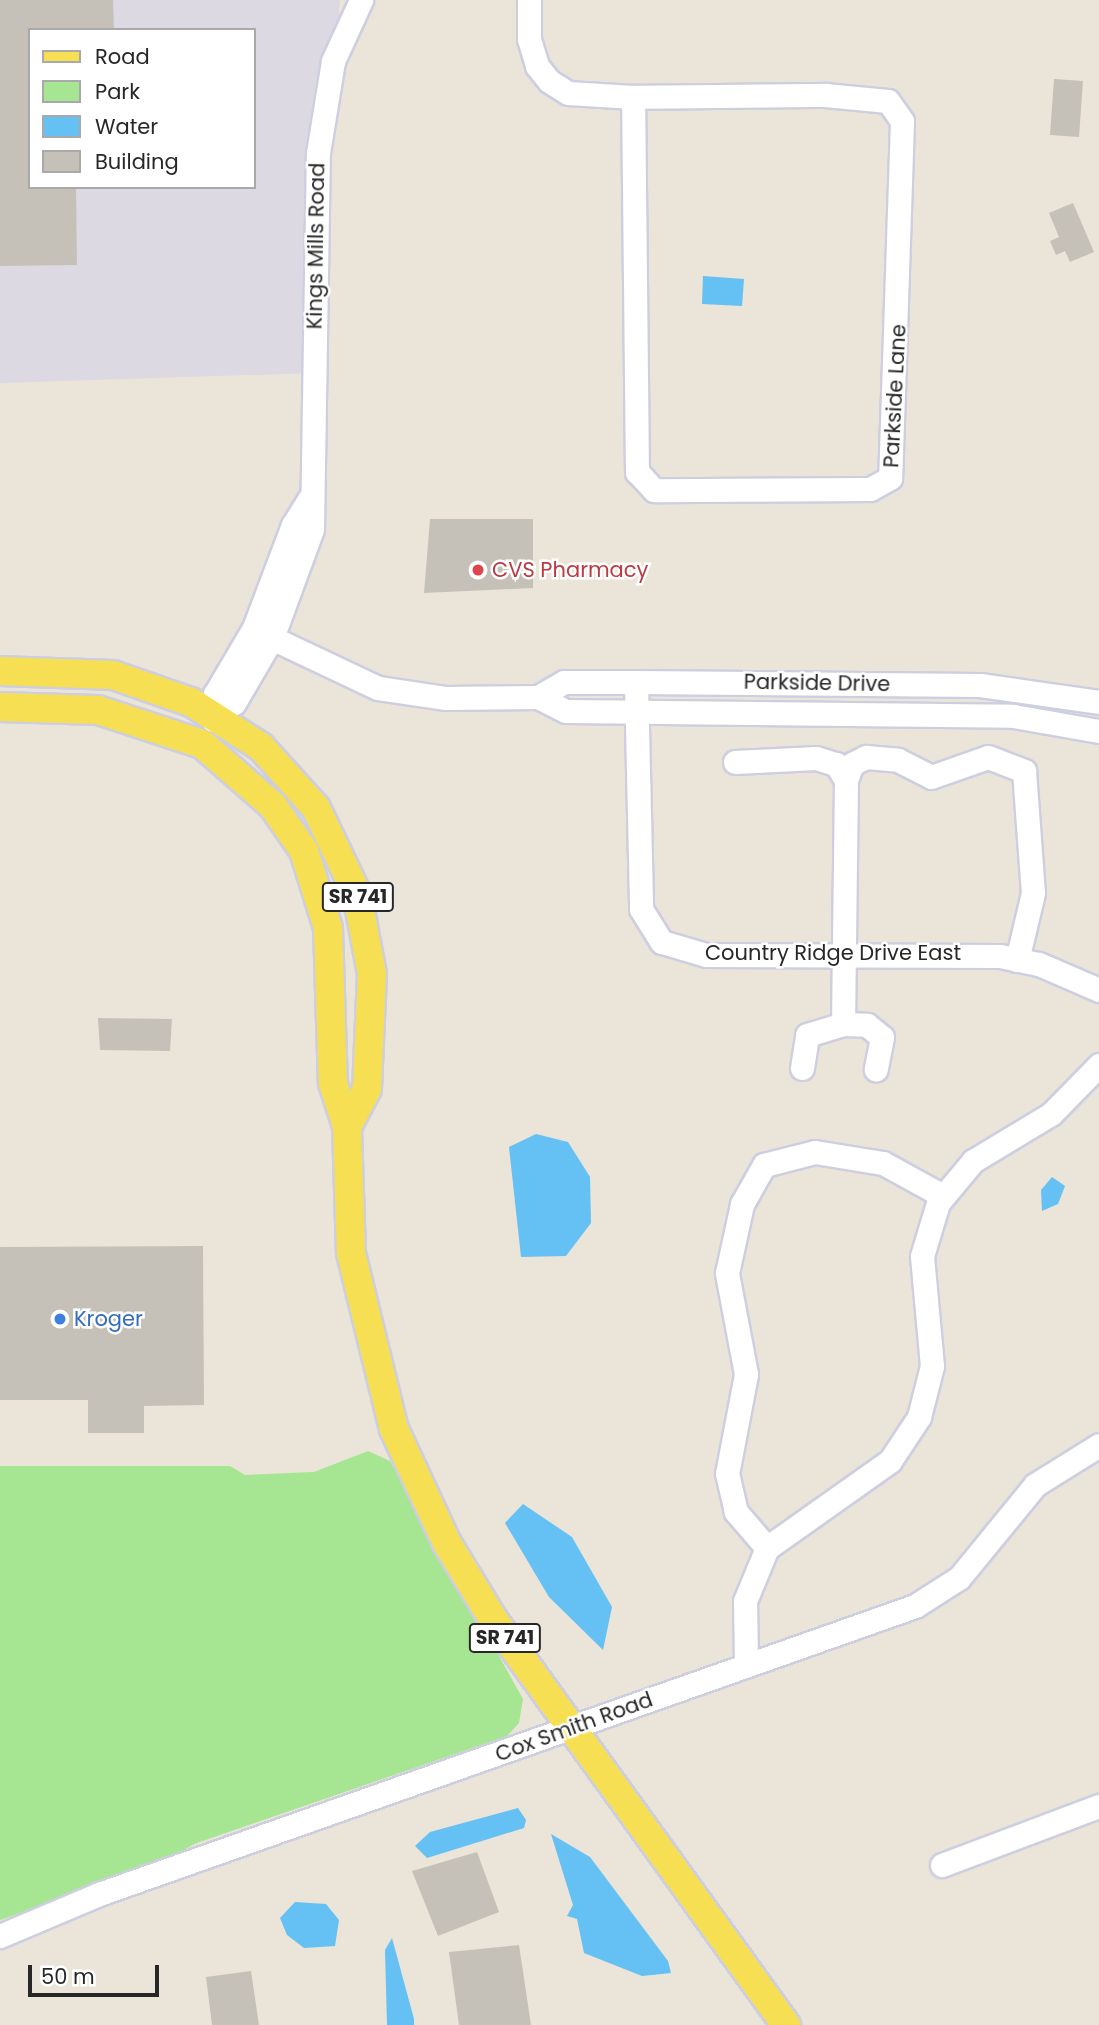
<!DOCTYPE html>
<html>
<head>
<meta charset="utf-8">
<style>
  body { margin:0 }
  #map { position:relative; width:1099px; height:2025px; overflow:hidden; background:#ebe4d8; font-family:Poppins,sans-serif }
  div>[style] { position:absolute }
  .industrial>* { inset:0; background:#ddd9e2 }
  .green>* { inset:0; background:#a6e591 }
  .water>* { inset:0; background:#65c0f3 }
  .building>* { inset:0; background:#c6c1b8 }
  .roads { filter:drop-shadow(2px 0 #cdcfe1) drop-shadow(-2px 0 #cdcfe1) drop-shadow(0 2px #cdcfe1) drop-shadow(0 -2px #cdcfe1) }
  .minor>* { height:23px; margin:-11.5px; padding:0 11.5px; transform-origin:11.5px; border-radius:11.5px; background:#fff }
  .major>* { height:28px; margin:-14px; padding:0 14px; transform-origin:14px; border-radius:14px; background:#f6df52 }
  .dots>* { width:19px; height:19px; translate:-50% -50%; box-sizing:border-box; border:4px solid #fff; border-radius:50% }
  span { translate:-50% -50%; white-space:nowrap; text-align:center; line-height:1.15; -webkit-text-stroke:5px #fff; paint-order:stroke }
  .shield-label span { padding:2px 5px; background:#fff; border:2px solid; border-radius:5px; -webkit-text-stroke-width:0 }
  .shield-label { font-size:19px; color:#272727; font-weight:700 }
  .street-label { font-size:21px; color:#272727 }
  .health-label { font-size:21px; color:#be3a42 }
  .left { translate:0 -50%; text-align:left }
  .shop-label { font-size:21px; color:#366cbe }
  .legend { position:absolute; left:28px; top:28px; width:228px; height:161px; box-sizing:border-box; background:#fff; border:2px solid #a9a9a9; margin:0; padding:9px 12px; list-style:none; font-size:21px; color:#272727 }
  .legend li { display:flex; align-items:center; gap:14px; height:35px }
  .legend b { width:35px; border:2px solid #a9a9a9 }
  .scale { position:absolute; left:28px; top:1965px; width:131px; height:32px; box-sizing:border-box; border:4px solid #272727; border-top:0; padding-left:9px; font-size:21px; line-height:24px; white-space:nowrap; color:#272727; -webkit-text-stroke:5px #fff; paint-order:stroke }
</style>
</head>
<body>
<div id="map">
  <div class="industrial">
    <i style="clip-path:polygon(evenodd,0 0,340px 0,313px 373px,0 383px,0 0,30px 30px,254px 30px,254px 187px,30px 187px,30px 30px)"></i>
  </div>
  <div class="green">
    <i style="clip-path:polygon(368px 1451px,390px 1461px,523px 1699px,519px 1723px,507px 1736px,194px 1844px,158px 1866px,0 1920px,0 1466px,230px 1466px,245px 1475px,314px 1472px)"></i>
  </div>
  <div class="water">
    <i style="clip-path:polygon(703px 276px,744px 279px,742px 306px,702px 304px)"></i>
    <i style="clip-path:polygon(536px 1134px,568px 1142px,590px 1177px,591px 1223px,566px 1256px,521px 1257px,509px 1147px)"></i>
    <i style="clip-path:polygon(1052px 1177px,1065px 1186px,1058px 1204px,1042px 1211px,1041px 1190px)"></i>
    <i style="clip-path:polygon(523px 1504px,572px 1537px,612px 1607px,603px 1650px,549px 1597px,505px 1523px)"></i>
    <i style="clip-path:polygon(518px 1808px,526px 1820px,524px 1828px,427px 1858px,415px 1846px,430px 1832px)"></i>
    <i style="clip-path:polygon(551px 1834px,590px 1857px,668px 1961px,671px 1973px,642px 1976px,584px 1953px,577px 1919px,567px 1916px,573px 1905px)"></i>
    <i style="clip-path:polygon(295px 1902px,326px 1904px,339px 1920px,335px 1946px,304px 1948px,287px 1935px,280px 1918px)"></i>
    <i style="clip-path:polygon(392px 1938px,414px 2019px,414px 2025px,387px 2025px,385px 1950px)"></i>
  </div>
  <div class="building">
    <i style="clip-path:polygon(0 0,113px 0,114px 30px,30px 30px,30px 187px,76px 187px,77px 265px,0 266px)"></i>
    <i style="clip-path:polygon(1054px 79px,1083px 81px,1079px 137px,1050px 135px)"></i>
    <i style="clip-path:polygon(1073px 203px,1094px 252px,1070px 262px,1065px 251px,1056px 255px,1050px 241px,1059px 237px,1049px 213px)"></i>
    <i style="clip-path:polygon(430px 519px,533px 519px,533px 588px,424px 593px)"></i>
    <i style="clip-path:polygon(98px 1018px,172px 1019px,170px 1051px,100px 1050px)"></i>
    <i style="clip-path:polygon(203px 1246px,204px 1405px,144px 1406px,144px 1433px,88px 1433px,88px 1400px,0 1400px,0 1247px)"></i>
    <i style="clip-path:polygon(477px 1852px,499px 1912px,438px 1936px,412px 1871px)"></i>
    <i style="clip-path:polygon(519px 1945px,531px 2025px,459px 2025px,449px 1952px)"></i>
    <i style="clip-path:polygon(251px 1971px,259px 2025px,212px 2025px,206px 1977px)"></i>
  </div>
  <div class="roads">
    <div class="minor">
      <i style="left:529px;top:0;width:39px;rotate:90deg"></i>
      <i style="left:529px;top:39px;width:28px;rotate:73deg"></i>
      <i style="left:537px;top:66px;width:19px;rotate:51deg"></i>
      <i style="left:549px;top:81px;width:22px;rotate:32deg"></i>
      <i style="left:568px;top:93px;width:65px;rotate:3.5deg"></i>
      <i style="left:825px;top:95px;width:63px;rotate:5.4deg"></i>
      <i style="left:888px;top:101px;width:24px;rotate:55deg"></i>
      <i style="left:902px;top:121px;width:357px;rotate:91.9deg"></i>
      <i style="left:890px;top:478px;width:23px;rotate:151deg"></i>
      <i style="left:870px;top:489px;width:216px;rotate:179.7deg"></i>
      <i style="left:654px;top:490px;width:25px;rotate:-133deg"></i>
      <i style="left:637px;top:472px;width:375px;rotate:-90.6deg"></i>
      <i style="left:633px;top:97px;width:192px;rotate:-0.6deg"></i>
      <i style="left:272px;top:638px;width:117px;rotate:25.3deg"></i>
      <i style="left:378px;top:688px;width:69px;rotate:8.4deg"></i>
      <i style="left:446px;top:698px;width:92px;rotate:-0.6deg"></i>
      <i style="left:538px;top:697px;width:31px;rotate:27deg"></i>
      <i style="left:566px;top:711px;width:447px;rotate:0.6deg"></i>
      <i style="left:1013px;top:716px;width:87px;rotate:9.9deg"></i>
      <i style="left:636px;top:682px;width:227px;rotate:88.7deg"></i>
      <i style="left:641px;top:909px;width:39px;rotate:58deg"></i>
      <i style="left:662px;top:942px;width:46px;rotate:16.5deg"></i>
      <i style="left:706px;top:955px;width:294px;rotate:0.2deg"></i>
      <i style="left:1000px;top:956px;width:40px;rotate:12deg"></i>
      <i style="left:1039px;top:964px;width:65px;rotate:23.4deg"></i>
      <i style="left:538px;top:697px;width:30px;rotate:-30deg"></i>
      <i style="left:564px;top:682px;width:72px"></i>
      <i style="left:636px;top:682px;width:344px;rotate:0.5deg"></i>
      <i style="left:980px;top:685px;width:120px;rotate:8.1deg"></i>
      <i style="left:219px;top:706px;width:15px;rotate:-11deg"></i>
      <i style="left:234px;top:703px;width:75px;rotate:-59.7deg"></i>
      <i style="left:272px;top:638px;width:116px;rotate:-69.8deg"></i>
      <i style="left:312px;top:529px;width:376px;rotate:-89.1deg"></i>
      <i style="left:318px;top:153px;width:93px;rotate:-80.7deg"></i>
      <i style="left:333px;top:61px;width:67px;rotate:-65.3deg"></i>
      <i style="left:213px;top:720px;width:15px;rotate:-67deg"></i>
      <i style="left:219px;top:706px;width:13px;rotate:-108deg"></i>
      <i style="left:215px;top:694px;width:77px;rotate:-59.4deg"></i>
      <i style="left:254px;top:628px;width:110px;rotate:-69.3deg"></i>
      <i style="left:293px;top:525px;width:31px;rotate:-58deg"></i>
      <i style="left:735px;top:762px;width:81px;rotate:-2.8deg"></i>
      <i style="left:816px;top:758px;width:21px;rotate:17deg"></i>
      <i style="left:836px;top:764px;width:19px;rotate:58deg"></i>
      <i style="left:846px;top:780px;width:244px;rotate:90.7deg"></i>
      <i style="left:846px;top:780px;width:17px;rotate:-69deg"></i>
      <i style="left:852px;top:764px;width:16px;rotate:-27deg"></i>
      <i style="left:866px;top:757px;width:32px;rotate:5deg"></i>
      <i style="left:898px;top:760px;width:37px;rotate:27deg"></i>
      <i style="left:931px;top:777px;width:60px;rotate:-19.3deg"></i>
      <i style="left:988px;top:757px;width:39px;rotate:21deg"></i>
      <i style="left:1024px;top:771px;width:122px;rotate:85.8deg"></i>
      <i style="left:1033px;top:893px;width:69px;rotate:103.4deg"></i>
      <i style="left:802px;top:1068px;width:33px;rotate:-81deg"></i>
      <i style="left:807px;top:1035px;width:38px;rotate:-17deg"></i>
      <i style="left:843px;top:1024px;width:24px;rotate:2deg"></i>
      <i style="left:867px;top:1025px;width:19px;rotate:39deg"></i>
      <i style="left:882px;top:1037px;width:33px;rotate:101deg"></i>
      <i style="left:767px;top:1548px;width:48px;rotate:-130.7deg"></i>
      <i style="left:736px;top:1512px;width:39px;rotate:-103deg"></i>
      <i style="left:727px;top:1474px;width:102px;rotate:-79.2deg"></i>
      <i style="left:746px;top:1374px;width:103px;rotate:-100.7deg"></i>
      <i style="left:727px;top:1273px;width:71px;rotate:-77.7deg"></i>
      <i style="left:742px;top:1204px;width:45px;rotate:-60.6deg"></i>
      <i style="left:764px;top:1165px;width:53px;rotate:-14.3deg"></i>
      <i style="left:815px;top:1152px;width:69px;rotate:9.2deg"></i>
      <i style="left:883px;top:1163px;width:68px;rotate:28.8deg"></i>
      <i style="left:746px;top:1663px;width:62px;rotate:-90.9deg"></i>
      <i style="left:745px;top:1601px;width:57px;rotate:-67.5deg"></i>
      <i style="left:767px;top:1548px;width:151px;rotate:-35.3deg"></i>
      <i style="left:890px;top:1461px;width:53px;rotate:-56.6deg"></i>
      <i style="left:919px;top:1417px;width:53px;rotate:-75.7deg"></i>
      <i style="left:932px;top:1366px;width:110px;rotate:-95.2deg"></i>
      <i style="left:922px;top:1256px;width:55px;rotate:-73.2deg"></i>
      <i style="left:938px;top:1203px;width:55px;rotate:-50.2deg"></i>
      <i style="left:973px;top:1161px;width:91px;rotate:-31.1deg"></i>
      <i style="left:1051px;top:1114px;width:69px;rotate:-45.6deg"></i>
      <i style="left:942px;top:1865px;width:168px;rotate:-20.6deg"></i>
      <i style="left:0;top:1936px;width:108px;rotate:-23deg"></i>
      <i style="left:99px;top:1894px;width:865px;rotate:-19.44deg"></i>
      <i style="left:915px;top:1606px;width:52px;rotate:-32.5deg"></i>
      <i style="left:959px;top:1578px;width:120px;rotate:-50.7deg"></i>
      <i style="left:1035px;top:1485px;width:75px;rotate:-32deg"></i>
    </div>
    <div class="major">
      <i style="left:0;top:671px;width:113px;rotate:2deg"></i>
      <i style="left:113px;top:675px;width:83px;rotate:19.1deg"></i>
      <i style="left:191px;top:702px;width:83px;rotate:32.7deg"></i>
      <i style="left:261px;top:747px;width:82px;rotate:48deg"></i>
      <i style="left:316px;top:808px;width:95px;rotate:64.5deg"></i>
      <i style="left:357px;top:894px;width:81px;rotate:79.4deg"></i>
      <i style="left:372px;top:974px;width:115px;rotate:92.5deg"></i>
      <i style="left:367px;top:1089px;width:43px;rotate:117.8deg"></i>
      <i style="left:0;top:707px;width:98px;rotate:1.8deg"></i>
      <i style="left:98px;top:710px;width:109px;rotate:18.1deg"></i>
      <i style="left:202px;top:744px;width:94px;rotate:41.1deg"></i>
      <i style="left:273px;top:806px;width:55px;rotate:55.4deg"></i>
      <i style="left:304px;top:851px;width:81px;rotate:72.7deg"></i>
      <i style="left:328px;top:928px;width:155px;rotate:88.2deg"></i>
      <i style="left:333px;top:1083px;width:46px;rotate:72.3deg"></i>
      <i style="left:347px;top:1127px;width:126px;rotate:88.2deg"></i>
      <i style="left:351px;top:1253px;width:181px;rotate:76.3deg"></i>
      <i style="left:394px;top:1429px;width:126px;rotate:65.1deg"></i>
      <i style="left:447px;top:1543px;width:89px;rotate:58.8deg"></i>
      <i style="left:493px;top:1619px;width:501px;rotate:54.18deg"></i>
    </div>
  </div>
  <div class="dots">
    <i style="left:478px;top:570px;background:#e0444e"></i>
    <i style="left:60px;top:1319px;background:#3f7fe0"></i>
  </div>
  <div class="shield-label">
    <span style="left:358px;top:897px">SR 741</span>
    <span style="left:505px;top:1638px">SR 741</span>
  </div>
  <div class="street-label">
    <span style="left:316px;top:246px;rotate:-89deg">Kings Mills Road</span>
    <span style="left:895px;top:396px;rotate:-87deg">Parkside Lane</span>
    <span style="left:817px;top:683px;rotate:1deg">Parkside Drive</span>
    <span style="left:833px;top:953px">Country Ridge Drive East</span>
    <span style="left:574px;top:1727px;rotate:-20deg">Cox Smith Road</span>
  </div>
  <div class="health-label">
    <span class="left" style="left:492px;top:570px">CVS Pharmacy</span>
  </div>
  <div class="shop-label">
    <span class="left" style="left:74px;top:1319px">Kroger</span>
  </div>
  <ul class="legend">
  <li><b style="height:9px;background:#f6df52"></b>Road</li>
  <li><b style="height:19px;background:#a6e591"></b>Park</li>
  <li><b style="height:19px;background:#65c0f3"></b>Water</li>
  <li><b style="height:19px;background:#c6c1b8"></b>Building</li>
  </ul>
  <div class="scale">50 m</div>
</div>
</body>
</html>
